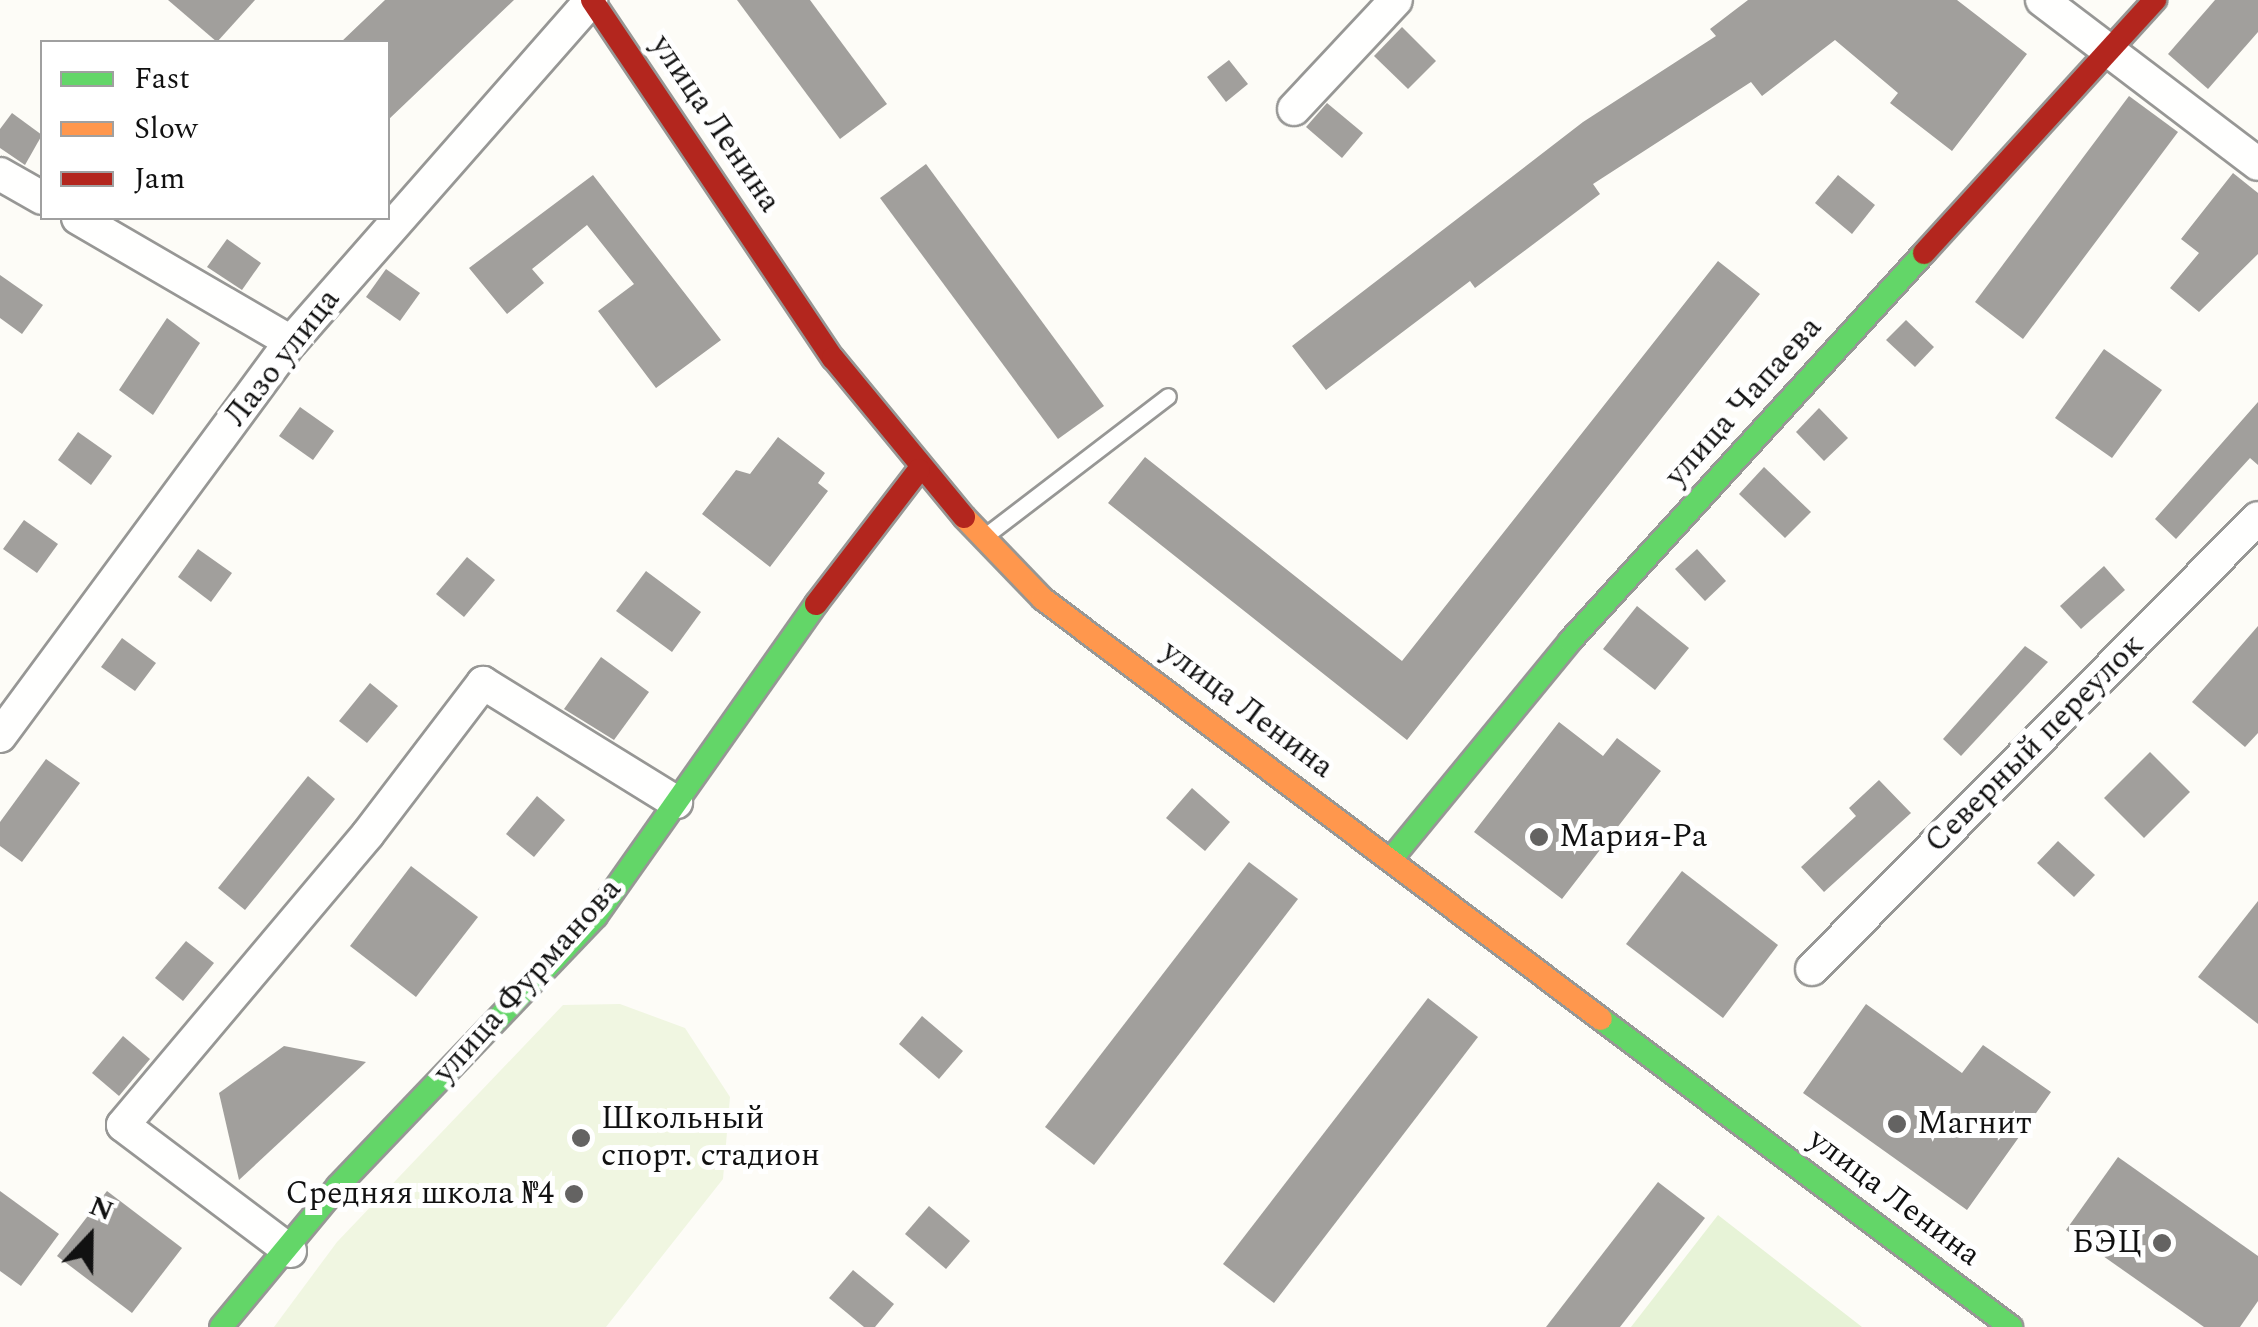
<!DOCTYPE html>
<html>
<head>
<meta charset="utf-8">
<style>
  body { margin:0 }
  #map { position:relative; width:2258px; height:1327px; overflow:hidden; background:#fdfcf7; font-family:Spectral,serif }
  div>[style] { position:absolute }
  .green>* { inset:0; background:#e7f3d7 }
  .pitch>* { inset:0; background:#f0f6e1 }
  .building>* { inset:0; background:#a19f9c }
  .roads { filter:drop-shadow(2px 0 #979795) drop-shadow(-2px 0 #979795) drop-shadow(0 2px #979795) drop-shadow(0 -2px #979795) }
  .lane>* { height:15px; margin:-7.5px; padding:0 7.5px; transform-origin:7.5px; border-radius:7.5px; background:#fffffe }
  .street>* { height:32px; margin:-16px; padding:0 16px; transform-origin:16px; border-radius:16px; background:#fffffe }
  .fast>* { height:22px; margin:-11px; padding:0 11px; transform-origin:11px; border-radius:11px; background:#63d668 }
  .slow>* { height:22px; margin:-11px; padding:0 11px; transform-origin:11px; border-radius:11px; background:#ff974d }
  .jam>* { height:22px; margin:-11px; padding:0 11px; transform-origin:11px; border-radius:11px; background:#b3261e }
  .dots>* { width:28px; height:28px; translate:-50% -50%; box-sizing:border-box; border:5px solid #fff; border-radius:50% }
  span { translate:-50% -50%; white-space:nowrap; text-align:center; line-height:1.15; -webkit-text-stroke:10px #fff; paint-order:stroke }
  .street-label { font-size:32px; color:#111 }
  .poi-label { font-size:32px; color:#111 }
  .left { translate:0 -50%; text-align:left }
  .right { translate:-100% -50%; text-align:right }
  .legend { position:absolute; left:40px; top:40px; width:350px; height:180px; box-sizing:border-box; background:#fff; border:2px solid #a0a0a0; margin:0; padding:12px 18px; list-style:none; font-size:30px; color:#111 }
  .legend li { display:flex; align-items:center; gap:20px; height:50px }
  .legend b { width:50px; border:2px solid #a0a0a0 }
  .north { position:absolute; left:40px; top:1187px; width:100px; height:100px; -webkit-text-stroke:8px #fff; paint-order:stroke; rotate:22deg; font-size:28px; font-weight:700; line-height:40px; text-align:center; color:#111 }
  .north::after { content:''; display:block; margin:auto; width:35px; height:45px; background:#111; clip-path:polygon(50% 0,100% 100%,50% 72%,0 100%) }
</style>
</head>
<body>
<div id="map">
  <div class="green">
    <i style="clip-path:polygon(1718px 1215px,1862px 1327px,1631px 1327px)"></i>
  </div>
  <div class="pitch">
    <i style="clip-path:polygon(620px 1004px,685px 1028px,730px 1097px,723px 1179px,606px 1327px,274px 1327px,337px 1242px,563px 1005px)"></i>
  </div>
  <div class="building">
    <i style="clip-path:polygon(168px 0,255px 0,217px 42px)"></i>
    <i style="clip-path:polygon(385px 0,514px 0,388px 120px,388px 42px,341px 42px)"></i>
    <i style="clip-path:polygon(737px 0,810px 0,887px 104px,840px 139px)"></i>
    <i style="clip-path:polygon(1748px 0,1957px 0,2027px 54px,1952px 151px,1890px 103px,1898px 93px,1835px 40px,1762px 96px,1751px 82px,1593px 184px,1600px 194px,1475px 288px,1470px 281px,1326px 390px,1292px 346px,1583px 122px,1716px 36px,1710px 29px)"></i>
    <i style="clip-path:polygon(2215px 0,2258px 0,2258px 32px,2208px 89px,2168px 54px)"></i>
    <i style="clip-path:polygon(1402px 27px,1436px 61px,1408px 89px,1374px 56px)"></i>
    <i style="clip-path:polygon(1229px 60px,1248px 84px,1226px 102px,1207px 77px)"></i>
    <i style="clip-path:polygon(2129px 96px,2178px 132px,2023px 339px,1975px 302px)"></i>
    <i style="clip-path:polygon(1327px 103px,1363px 133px,1342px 158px,1306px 127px)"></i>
    <i style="clip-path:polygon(12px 113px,42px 135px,25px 165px,0 148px,0 129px)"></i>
    <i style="clip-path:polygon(926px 164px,1104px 406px,1058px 439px,880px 198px)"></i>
    <i style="clip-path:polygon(2233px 173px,2258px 193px,2258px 254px,2199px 312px,2170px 288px,2199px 253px,2181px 239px)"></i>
    <i style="clip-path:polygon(593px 175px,721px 340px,656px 388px,598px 311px,634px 284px,587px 225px,532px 269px,544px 283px,507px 314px,469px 268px)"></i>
    <i style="clip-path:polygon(1838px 175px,1875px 205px,1852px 234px,1815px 203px)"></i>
    <i style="clip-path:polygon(227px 239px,261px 263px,242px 290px,207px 267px)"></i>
    <i style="clip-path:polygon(1718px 261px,1760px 294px,1407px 740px,1108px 503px,1145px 457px,1402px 661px)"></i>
    <i style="clip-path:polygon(386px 269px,420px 293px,400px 321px,366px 297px)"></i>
    <i style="clip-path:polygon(0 275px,43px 305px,22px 334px,0 318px)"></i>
    <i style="clip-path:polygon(167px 318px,200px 343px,153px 415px,119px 390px)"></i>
    <i style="clip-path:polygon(1906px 320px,1934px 347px,1915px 367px,1886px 340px)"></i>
    <i style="clip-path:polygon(2104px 349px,2162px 390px,2112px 458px,2055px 418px)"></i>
    <i style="clip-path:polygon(2258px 402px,2258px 465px,2250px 458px,2176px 539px,2155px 519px)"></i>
    <i style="clip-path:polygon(300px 407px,334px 431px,313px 460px,279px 436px)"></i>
    <i style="clip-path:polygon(1819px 408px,1848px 438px,1824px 461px,1796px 432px)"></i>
    <i style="clip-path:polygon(78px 432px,112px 456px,91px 485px,58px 460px)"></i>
    <i style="clip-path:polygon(778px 437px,825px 473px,818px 483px,828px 491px,770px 567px,702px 514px,736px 470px,750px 474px)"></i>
    <i style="clip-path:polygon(1764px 467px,1811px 512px,1785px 538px,1739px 494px)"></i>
    <i style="clip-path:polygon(24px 520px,58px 544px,37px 573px,3px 549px)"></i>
    <i style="clip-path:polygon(198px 549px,232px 573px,211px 602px,178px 577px)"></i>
    <i style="clip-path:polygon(1697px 549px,1726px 581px,1705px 601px,1675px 569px)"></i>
    <i style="clip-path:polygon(467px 557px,495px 580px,464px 617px,436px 594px)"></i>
    <i style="clip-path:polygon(2104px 566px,2125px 590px,2081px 629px,2060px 606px)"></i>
    <i style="clip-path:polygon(646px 571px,701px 612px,672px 652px,616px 611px)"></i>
    <i style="clip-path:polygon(1637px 606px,1689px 648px,1655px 690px,1603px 649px)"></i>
    <i style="clip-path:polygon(2258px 626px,2258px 733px,2245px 747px,2192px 702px)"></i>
    <i style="clip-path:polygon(122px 638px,156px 663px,135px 691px,101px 667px)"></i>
    <i style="clip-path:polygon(2025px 646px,2048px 662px,1961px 756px,1943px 739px)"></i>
    <i style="clip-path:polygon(601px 657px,649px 692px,614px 740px,564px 709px)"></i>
    <i style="clip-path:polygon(370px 683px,398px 706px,367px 743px,339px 721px)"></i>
    <i style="clip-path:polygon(1559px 722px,1603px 756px,1617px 738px,1661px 771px,1562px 899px,1474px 832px)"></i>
    <i style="clip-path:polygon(2150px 752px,2190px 792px,2144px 838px,2104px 798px)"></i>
    <i style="clip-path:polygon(46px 759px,80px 783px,22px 862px,0 846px,0 822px)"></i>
    <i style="clip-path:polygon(308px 776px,335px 799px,245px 910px,218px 888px)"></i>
    <i style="clip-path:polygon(1879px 780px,1911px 813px,1824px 892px,1801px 867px,1856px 816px,1849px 808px)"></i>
    <i style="clip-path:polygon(1192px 788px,1230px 822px,1205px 851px,1166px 818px)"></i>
    <i style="clip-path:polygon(537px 796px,565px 820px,534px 857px,506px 834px)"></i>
    <i style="clip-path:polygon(2058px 841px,2095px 875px,2074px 897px,2037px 863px)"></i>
    <i style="clip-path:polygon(1249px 862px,1298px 899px,1094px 1165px,1045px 1127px)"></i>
    <i style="clip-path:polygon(411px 866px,478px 917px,416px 997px,350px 946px)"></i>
    <i style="clip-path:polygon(1682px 871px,1778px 945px,1723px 1018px,1626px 944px)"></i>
    <i style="clip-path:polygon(2258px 901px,2258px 1024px,2198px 977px)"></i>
    <i style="clip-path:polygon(186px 941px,214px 963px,183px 1001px,155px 978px)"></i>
    <i style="clip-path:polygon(1428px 998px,1478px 1037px,1274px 1303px,1223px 1264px)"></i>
    <i style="clip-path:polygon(1866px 1004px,1962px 1073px,1983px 1045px,2051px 1092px,1967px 1210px,1803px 1093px)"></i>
    <i style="clip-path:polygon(922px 1016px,963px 1051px,939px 1079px,899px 1044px)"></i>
    <i style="clip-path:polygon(123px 1036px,150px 1059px,119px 1096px,92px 1073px)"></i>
    <i style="clip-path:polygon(284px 1046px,366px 1062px,239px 1180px,219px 1093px)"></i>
    <i style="clip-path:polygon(2118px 1157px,2258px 1256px,2258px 1301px,2240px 1327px,2204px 1327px,2066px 1230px)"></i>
    <i style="clip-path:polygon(1658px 1182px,1705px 1218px,1620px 1327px,1546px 1327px)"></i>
    <i style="clip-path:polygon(0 1191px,59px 1234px,21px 1286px,0 1271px)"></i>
    <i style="clip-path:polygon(107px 1191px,182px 1248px,132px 1313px,57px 1256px)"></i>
    <i style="clip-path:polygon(929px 1206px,970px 1241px,946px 1269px,905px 1234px)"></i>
    <i style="clip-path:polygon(853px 1270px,894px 1304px,875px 1327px,864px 1327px,829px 1298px)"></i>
  </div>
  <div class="roads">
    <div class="lane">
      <i style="left:985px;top:536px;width:230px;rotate:-37.4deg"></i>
    </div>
    <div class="street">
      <i style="left:2042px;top:0;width:271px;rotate:37.2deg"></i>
      <i style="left:1294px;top:109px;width:149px;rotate:-46.9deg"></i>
      <i style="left:0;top:174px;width:48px;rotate:29.7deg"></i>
      <i style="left:78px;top:218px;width:246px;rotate:30.2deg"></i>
      <i style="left:0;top:736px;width:490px;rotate:-53.6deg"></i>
      <i style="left:291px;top:342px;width:455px;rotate:-48.7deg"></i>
      <i style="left:1812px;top:969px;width:634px;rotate:-45.32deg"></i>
      <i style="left:290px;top:1251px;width:209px;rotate:-143deg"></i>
      <i style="left:123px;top:1125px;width:380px;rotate:-49.9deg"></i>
      <i style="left:368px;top:834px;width:190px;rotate:-52.7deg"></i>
      <i style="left:483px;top:683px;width:227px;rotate:31.7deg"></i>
    </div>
    <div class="fast">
      <i style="left:1392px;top:858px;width:281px;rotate:-50.6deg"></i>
      <i style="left:1570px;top:641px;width:525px;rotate:-47.62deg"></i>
      <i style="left:1601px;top:1019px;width:513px;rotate:36.91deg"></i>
      <i style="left:221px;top:1327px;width:183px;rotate:-50.3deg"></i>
      <i style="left:338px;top:1186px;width:373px;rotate:-46.3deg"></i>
      <i style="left:596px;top:916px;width:382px;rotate:-54.8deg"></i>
    </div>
    <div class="slow">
      <i style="left:964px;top:517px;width:114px;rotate:46.1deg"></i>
      <i style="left:1043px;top:599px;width:698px;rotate:36.97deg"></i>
    </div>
    <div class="jam">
      <i style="left:592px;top:0;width:432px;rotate:56.1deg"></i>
      <i style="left:833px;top:358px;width:206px;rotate:50.5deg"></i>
      <i style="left:1924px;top:253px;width:343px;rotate:-47.6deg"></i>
      <i style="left:816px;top:604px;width:169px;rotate:-52.5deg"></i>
    </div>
  </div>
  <div class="dots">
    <i style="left:1539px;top:837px;background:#646362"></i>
    <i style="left:1897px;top:1124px;background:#646362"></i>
    <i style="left:581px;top:1138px;background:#646362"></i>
    <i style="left:574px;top:1194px;background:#646362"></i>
    <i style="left:2162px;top:1243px;background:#646362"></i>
  </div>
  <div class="street-label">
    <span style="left:715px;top:124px;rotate:56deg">улица Ленина</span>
    <span style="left:283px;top:358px;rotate:-52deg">Лазо улица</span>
    <span style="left:1744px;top:402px;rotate:-48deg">улица Чапаева</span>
    <span style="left:1247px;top:710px;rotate:37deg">улица Ленина</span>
    <span style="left:2035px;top:744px;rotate:-45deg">Северный переулок</span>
    <span style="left:528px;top:981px;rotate:-48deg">улица Фурманова</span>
    <span style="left:1894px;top:1198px;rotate:37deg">улица Ленина</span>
  </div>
  <div class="poi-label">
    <span class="left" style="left:1559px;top:837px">Мария-Ра</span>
    <span class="left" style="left:601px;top:1138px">Школьный<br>спорт. стадион</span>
    <span class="left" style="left:1917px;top:1124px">Магнит</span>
    <span class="right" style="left:554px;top:1194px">Средняя школа №4</span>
    <span class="right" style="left:2142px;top:1243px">БЭЦ</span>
  </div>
  <ul class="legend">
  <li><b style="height:12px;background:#63d668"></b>Fast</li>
  <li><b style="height:12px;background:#ff974d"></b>Slow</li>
  <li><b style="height:12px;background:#b3261e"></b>Jam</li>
  </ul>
  <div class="north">N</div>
</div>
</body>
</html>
